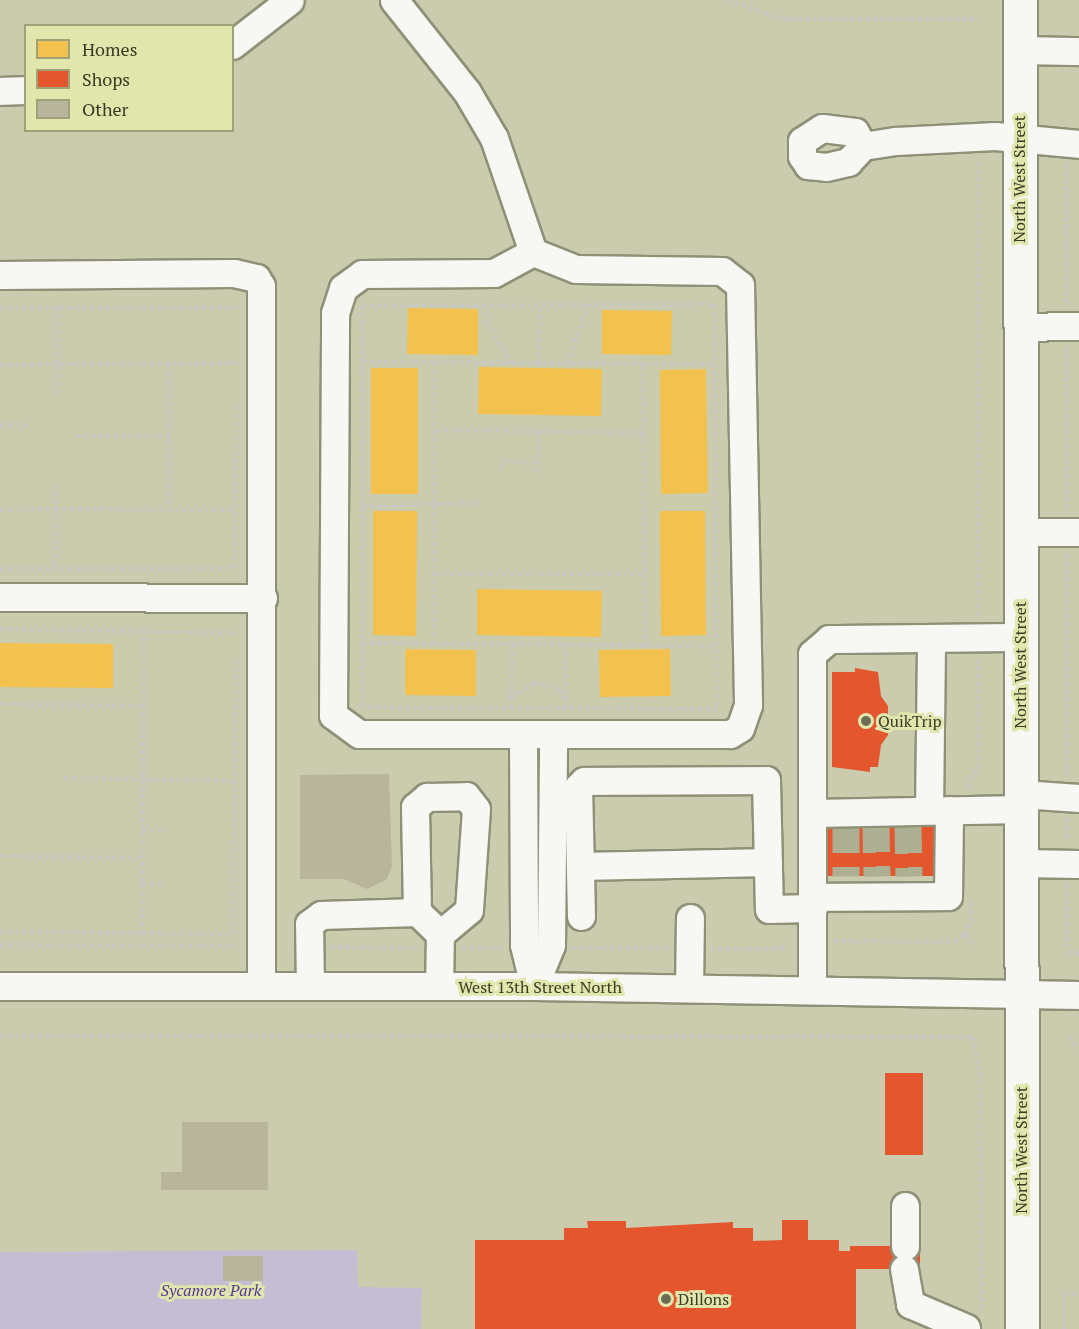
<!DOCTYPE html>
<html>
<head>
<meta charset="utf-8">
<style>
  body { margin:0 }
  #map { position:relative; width:1079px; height:1329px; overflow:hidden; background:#caccad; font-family:"PT Serif",serif }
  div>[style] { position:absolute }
  .green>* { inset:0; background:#c3bed3 }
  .homes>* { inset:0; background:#f2c14e }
  .shops>* { inset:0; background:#e4572e }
  .building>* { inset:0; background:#b8b59c }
  .minor-tunnel>* { height:27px; margin-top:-13.5px; transform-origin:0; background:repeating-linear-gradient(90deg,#adaf92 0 27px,transparent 0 41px) }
  .path>* { height:4px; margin-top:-2px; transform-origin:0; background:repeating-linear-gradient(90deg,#c9c9c1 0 4.5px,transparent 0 7.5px) }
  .roads { filter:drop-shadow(2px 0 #8e9077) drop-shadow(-2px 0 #8e9077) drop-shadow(0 2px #8e9077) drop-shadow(0 -2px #8e9077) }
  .minor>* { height:27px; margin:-13.5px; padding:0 13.5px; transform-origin:13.5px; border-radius:13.5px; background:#f7f7f3 }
  .major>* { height:33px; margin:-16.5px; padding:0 16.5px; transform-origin:16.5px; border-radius:16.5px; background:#f7f7f3 }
  .dots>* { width:16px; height:16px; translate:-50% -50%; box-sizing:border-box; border:3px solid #e1e6ad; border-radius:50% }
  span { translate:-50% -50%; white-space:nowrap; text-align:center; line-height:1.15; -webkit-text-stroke:6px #e1e6ad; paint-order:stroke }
  .street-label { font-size:16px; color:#393b24 }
  .poi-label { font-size:16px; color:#393b24 }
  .left { translate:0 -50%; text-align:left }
  .park-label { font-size:16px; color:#543a96; font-style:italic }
  .legend { position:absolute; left:24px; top:24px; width:210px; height:108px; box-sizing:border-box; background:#e1e6ad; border:2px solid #9ea276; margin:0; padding:8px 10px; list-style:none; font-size:18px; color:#393b24 }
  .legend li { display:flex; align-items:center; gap:12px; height:30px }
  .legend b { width:30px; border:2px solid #9ea276 }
</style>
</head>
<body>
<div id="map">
  <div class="green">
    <i style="clip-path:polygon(357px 1250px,358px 1287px,422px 1288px,421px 1329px,0 1329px,0 1252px)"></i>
  </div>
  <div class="homes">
    <i style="clip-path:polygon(408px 308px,478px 309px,478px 355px,407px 354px)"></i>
    <i style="clip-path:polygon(602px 310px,672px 311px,671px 355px,602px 354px)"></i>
    <i style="clip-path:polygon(479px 367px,602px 369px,601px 416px,478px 414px)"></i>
    <i style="clip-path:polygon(371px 368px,418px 368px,418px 494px,371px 494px)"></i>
    <i style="clip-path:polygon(706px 369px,708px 493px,661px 494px,660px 370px)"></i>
    <i style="clip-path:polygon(373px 511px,417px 511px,416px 636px,373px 635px)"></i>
    <i style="clip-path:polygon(660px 511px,705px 511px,706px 635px,661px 636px)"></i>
    <i style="clip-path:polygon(477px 589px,602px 591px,601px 637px,477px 635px)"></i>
    <i style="clip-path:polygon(0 643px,113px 644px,113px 688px,0 687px)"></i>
    <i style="clip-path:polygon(405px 649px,476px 650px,476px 696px,405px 695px)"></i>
    <i style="clip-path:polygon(670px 649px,671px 696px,600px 697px,599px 650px)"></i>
  </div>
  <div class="shops">
    <i style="clip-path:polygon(855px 668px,878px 672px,881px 696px,888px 706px,888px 735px,881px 745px,878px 767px,870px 767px,870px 772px,832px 767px,832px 672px,855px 672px)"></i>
    <i style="clip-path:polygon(822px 825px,935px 826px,936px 876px,821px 876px)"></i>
    <i style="clip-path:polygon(885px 1073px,923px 1073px,923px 1155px,885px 1155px)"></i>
    <i style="clip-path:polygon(782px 1220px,808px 1220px,808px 1240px,839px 1240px,839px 1251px,850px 1251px,850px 1246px,920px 1246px,920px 1269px,856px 1269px,856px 1329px,475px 1329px,475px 1240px,564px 1240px,564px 1228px,588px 1228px,587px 1221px,626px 1221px,626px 1228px,733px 1222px,733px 1228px,753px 1228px,753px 1241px,782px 1240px)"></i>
  </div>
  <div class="building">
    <i style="clip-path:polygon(389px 774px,392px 867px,386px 880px,367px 889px,344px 879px,300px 879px,300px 775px)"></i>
    <i style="clip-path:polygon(182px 1122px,268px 1122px,268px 1190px,161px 1190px,161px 1172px,182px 1172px)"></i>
    <i style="clip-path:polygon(223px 1256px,263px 1256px,263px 1281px,223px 1281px)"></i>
  </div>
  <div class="minor-tunnel">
    <i style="left:846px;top:825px;width:51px;rotate:90deg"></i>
    <i style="left:876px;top:825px;width:51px;rotate:88.9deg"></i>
    <i style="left:908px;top:826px;width:50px;rotate:88.9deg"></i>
  </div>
  <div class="path">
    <i style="left:728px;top:0;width:58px;rotate:19.1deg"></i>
    <i style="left:783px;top:19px;width:196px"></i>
    <i style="left:1066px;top:164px;width:140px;rotate:90deg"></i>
    <i style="left:714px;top:304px;width:405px;rotate:89.6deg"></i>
    <i style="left:717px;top:709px;width:355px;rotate:-179.7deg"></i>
    <i style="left:362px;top:707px;width:401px;rotate:-90deg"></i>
    <i style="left:362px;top:306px;width:352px;rotate:-0.3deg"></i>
    <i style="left:483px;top:305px;width:17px;rotate:77deg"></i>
    <i style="left:487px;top:322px;width:48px;rotate:59.7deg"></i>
    <i style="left:57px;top:307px;width:90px;rotate:89.4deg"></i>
    <i style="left:0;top:308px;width:236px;rotate:-0.2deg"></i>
    <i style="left:1066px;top:347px;width:164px;rotate:89.7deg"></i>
    <i style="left:362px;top:362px;width:353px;rotate:0.3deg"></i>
    <i style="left:169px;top:364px;width:145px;rotate:90deg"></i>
    <i style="left:538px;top:364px;width:59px;rotate:-88.1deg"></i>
    <i style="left:567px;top:364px;width:63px;rotate:-70.4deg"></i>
    <i style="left:0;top:365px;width:236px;rotate:-0.5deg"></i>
    <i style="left:643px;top:365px;width:280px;rotate:89.6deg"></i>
    <i style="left:0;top:425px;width:28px"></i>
    <i style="left:436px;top:430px;width:208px;rotate:0.8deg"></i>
    <i style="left:538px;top:431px;width:43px;rotate:90deg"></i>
    <i style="left:76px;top:436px;width:93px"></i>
    <i style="left:501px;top:468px;width:7px;rotate:-82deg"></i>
    <i style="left:502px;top:461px;width:36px;rotate:3deg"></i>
    <i style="left:55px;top:485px;width:24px;rotate:90deg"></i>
    <i style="left:55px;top:509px;width:180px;rotate:0.3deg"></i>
    <i style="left:362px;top:506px;width:117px;rotate:-1.5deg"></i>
    <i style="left:0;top:510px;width:55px;rotate:-1deg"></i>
    <i style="left:55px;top:509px;width:60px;rotate:91deg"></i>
    <i style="left:1067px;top:554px;width:221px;rotate:90deg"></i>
    <i style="left:0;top:569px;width:234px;rotate:-0.2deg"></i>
    <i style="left:234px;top:568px;width:166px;rotate:-89.3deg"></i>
    <i style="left:435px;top:574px;width:210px"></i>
    <i style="left:978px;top:616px;width:457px;rotate:-89.9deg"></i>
    <i style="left:0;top:629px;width:236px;rotate:1deg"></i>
    <i style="left:362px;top:643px;width:151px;rotate:0.4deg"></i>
    <i style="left:513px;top:644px;width:64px;rotate:91.8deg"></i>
    <i style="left:434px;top:644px;width:281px;rotate:-89.8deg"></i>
    <i style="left:513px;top:644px;width:203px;rotate:0.6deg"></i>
    <i style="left:565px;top:644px;width:64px;rotate:89.1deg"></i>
    <i style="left:511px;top:697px;width:27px;rotate:-31deg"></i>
    <i style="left:534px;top:683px;width:25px;rotate:14deg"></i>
    <i style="left:558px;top:689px;width:16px;rotate:60deg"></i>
    <i style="left:0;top:704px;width:143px;rotate:0.8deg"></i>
    <i style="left:64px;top:778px;width:170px;rotate:1deg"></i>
    <i style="left:969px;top:789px;width:9px;rotate:-90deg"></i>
    <i style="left:969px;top:780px;width:16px;rotate:-50deg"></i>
    <i style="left:979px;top:768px;width:108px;rotate:-90.5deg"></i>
    <i style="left:1067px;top:818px;width:23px;rotate:90deg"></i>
    <i style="left:142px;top:830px;width:25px"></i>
    <i style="left:0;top:856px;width:142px;rotate:0.8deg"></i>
    <i style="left:142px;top:884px;width:23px;rotate:-2deg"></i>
    <i style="left:1067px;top:884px;width:63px;rotate:90deg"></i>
    <i style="left:0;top:932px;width:233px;rotate:0.5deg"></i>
    <i style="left:233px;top:934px;width:273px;rotate:-89.4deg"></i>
    <i style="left:142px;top:934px;width:304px;rotate:-89.6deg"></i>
    <i style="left:964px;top:935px;width:16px;rotate:-63deg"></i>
    <i style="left:971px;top:921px;width:19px;rotate:-90deg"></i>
    <i style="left:834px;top:941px;width:121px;rotate:0.5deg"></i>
    <i style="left:955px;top:942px;width:11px;rotate:-38deg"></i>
    <i style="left:964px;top:935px;width:14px;rotate:45deg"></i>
    <i style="left:0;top:945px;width:239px;rotate:0.2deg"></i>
    <i style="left:330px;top:947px;width:89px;rotate:0.6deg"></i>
    <i style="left:462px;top:948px;width:41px"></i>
    <i style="left:573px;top:948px;width:95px"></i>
    <i style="left:711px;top:949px;width:70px"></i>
    <i style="left:781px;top:949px;width:9px;rotate:-32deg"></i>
    <i style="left:1067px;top:953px;width:12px"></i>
    <i style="left:0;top:1036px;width:973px;rotate:0.06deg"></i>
    <i style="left:973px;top:1037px;width:36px;rotate:79deg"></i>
    <i style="left:980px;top:1072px;width:239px;rotate:89.5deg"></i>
    <i style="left:1068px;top:1037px;width:16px;rotate:45deg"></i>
    <i style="left:1064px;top:1329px;width:35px;rotate:-90deg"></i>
    <i style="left:1064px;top:1294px;width:15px"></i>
  </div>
  <div class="roads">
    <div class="minor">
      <i style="left:394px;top:0;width:117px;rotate:51.6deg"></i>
      <i style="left:467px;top:92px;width:53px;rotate:59.6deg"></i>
      <i style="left:494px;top:138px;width:120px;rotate:71.1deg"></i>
      <i style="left:232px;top:45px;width:73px;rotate:-37.8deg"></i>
      <i style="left:1020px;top:50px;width:59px;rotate:1deg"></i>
      <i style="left:0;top:91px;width:26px;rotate:-2deg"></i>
      <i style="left:863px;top:146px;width:16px;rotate:-120deg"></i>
      <i style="left:855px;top:132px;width:33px;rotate:-173deg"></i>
      <i style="left:822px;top:128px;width:24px;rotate:147deg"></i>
      <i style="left:802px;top:141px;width:15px;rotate:90deg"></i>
      <i style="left:802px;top:156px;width:11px;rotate:56deg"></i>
      <i style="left:808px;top:165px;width:18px;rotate:6deg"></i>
      <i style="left:826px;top:167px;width:23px;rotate:-13deg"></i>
      <i style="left:848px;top:162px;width:22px;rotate:-47deg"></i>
      <i style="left:863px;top:146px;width:33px;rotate:-9deg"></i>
      <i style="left:896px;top:141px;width:99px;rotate:-2.9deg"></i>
      <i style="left:995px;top:136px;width:84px;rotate:5.4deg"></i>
      <i style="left:533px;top:252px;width:46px;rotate:21.6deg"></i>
      <i style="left:576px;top:269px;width:146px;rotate:0.8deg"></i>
      <i style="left:722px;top:271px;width:23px;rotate:38deg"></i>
      <i style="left:740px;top:285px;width:420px;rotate:88.9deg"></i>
      <i style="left:748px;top:705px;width:24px;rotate:109deg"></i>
      <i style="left:740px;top:728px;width:12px;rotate:149deg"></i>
      <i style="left:730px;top:734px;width:371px;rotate:180deg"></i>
      <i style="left:359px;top:734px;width:32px;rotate:-144deg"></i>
      <i style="left:333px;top:715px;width:402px;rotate:-89.7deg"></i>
      <i style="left:335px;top:313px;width:26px;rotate:-72deg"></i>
      <i style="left:343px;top:288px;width:24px;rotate:-36deg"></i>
      <i style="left:362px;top:274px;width:132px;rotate:-0.4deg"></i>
      <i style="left:494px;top:273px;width:44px;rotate:-28.3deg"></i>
      <i style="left:0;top:275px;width:234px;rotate:-0.5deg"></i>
      <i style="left:234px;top:273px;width:23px;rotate:13deg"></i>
      <i style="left:256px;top:278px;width:9px;rotate:58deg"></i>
      <i style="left:261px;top:286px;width:700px;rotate:90deg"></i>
      <i style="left:1019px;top:327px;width:60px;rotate:-1deg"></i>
      <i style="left:1020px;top:532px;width:59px"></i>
      <i style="left:0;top:597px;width:263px;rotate:0.2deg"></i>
      <i style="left:523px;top:738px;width:207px;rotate:89.7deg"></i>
      <i style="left:524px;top:945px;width:42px;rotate:76.3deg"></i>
      <i style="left:1021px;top:794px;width:58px;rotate:3.9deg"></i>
      <i style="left:929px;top:810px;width:172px;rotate:-89.3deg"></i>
      <i style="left:813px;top:813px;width:208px;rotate:-1.1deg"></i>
      <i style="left:1021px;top:863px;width:58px;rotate:1deg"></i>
      <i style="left:581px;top:866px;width:187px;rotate:-1.2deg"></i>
      <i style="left:813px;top:897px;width:135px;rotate:-0.4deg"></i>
      <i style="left:948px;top:896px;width:86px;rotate:-89.3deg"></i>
      <i style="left:581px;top:916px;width:129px;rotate:-91.3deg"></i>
      <i style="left:578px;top:787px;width:8px;rotate:-45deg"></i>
      <i style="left:584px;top:781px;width:182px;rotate:-0.3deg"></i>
      <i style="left:766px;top:780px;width:129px;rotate:88.7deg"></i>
      <i style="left:769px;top:909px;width:44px;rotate:-1.3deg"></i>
      <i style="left:0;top:986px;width:534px"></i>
      <i style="left:534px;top:986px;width:545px;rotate:0.95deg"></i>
      <i style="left:310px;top:986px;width:62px;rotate:-90.9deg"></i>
      <i style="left:309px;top:924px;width:15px;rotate:-37deg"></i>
      <i style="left:321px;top:915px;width:96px;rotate:-1.8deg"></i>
      <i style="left:417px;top:912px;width:105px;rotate:-91.1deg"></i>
      <i style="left:415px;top:807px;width:16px;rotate:-40deg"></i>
      <i style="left:427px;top:797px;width:39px;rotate:-1deg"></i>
      <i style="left:466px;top:796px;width:16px;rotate:52deg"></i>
      <i style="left:476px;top:809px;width:101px;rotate:94deg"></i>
      <i style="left:469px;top:910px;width:38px;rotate:140deg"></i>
      <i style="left:440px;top:934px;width:32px;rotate:-136deg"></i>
      <i style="left:439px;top:986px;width:52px;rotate:-88.9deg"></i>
      <i style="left:534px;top:986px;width:44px;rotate:-67.5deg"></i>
      <i style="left:551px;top:945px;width:207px;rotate:-89.4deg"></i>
      <i style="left:689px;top:988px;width:70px;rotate:-89.2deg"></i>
      <i style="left:812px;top:990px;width:336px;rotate:-90deg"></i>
      <i style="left:812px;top:654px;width:23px;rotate:-41deg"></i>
      <i style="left:829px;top:639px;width:191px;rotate:-0.6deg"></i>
      <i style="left:905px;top:1246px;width:40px;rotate:-90deg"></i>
      <i style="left:904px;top:1269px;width:36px;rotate:80deg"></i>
      <i style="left:910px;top:1304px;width:61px;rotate:23.2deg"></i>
    </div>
    <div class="major">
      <i style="left:1020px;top:0;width:1329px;rotate:89.91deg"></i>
    </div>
  </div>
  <div class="dots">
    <i style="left:866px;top:721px;background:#6c6e54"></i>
    <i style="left:666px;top:1299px;background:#6c6e54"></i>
  </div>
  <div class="street-label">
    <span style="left:1019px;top:179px;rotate:-90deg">North West Street</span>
    <span style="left:1020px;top:665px;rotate:-90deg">North West Street</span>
    <span style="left:540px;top:987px">West 13th Street North</span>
    <span style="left:1021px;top:1150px;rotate:-90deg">North West Street</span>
  </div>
  <div class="poi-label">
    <span class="left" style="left:878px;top:721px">QuikTrip</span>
    <span class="left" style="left:678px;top:1299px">Dillons</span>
  </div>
  <div class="park-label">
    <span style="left:211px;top:1290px">Sycamore Park</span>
  </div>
  <ul class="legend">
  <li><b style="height:16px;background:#f2c14e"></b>Homes</li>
  <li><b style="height:16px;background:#e4572e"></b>Shops</li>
  <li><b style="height:16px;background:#b8b59c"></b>Other</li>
  </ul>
</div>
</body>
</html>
